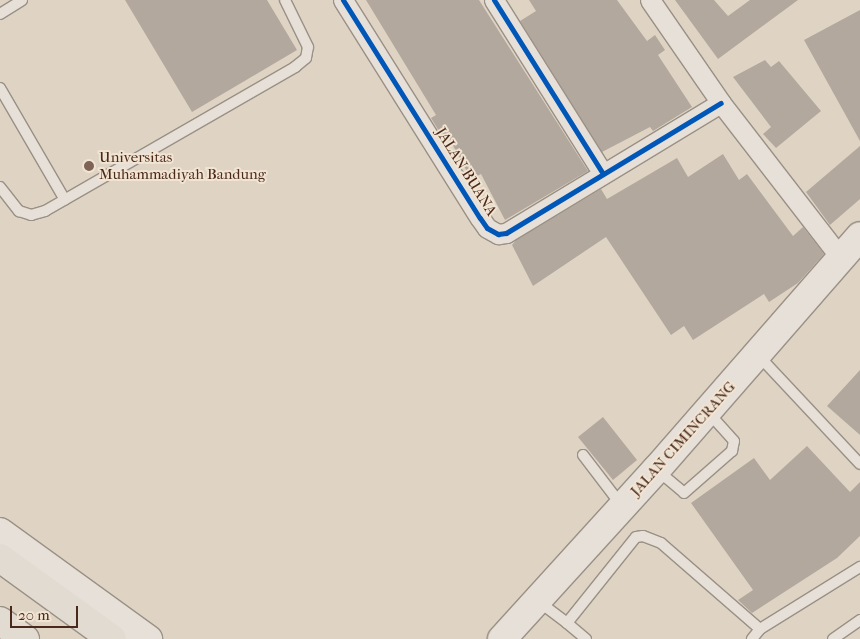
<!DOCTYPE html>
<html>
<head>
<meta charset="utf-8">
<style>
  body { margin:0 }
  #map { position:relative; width:860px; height:639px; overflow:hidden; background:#dfd4c4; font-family:"IM FELL French Canon",serif }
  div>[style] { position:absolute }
  .building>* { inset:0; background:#b2a89d }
  .roads { filter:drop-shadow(1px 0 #9a9085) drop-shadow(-1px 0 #9a9085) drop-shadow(0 1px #9a9085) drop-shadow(0 -1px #9a9085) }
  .service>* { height:10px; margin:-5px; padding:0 5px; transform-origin:5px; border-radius:5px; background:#e6e0d8 }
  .minor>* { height:19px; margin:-9.5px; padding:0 9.5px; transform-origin:9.5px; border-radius:9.5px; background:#e6e0d8 }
  .secondary>* { height:28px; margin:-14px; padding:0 14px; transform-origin:14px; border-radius:14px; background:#e6e0d8 }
  .trunk>* { height:28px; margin:-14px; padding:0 14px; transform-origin:14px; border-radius:14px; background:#e2dbd2 }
  .cycleway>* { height:5px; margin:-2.5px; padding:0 2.5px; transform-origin:2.5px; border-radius:2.5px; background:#0057b8 }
  .dots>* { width:14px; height:14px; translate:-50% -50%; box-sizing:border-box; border:2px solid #f1e4d2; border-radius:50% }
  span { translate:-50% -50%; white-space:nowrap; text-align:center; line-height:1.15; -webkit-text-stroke:4px #f1e4d2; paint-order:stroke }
  .poi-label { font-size:15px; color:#4a281a }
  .left { translate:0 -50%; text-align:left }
  .street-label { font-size:15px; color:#4a281a }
  .scale { position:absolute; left:10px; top:606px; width:68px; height:22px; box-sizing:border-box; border:2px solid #4a281a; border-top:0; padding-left:6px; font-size:15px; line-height:18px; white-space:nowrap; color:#4a281a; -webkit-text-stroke:4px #f1e4d2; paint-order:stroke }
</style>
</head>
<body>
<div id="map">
  <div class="building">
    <i style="clip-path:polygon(125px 0,267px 0,297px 50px,192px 112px)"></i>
    <i style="clip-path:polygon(366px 0,479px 0,588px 171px,505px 220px,481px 174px,471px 179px,449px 138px,445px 141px,431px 118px,436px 115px)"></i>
    <i style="clip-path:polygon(529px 0,617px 0,647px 41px,655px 35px,665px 50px,658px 55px,692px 107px,653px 131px,650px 127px,602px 152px,520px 21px,536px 11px)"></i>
    <i style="clip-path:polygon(675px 0,714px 0,728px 16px,750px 0,798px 0,718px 59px)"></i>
    <i style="clip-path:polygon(860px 10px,860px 141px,804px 40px)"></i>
    <i style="clip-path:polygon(765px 60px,771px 67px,779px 61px,821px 111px,776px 148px,763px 134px,771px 127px,733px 77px)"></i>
    <i style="clip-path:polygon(860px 146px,860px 199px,830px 225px,806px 192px)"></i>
    <i style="clip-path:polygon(723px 154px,739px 180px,747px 174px,793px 236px,803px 227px,824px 254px,798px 283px,769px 302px,764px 294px,693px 340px,684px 326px,671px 335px,606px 237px,533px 286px,512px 245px,516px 240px,601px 189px,607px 199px,677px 158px,688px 177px)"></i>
    <i style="clip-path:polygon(860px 370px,860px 435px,827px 406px)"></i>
    <i style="clip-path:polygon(603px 417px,637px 460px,613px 480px,578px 437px)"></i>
    <i style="clip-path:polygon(807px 446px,850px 492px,860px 482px,860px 536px,837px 558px,752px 613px,738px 600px,753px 590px,691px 503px,754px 458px,770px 480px)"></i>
  </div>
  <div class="roads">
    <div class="service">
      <i style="left:0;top:14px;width:26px;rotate:-32deg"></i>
      <i style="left:0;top:88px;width:129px;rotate:59.9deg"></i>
      <i style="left:0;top:187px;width:31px;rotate:52deg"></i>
      <i style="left:19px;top:211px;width:13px;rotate:18deg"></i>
      <i style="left:31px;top:215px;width:15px;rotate:-16deg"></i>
      <i style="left:45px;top:211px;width:289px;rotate:-29.9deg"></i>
      <i style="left:295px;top:67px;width:14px;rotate:-39deg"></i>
      <i style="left:306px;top:58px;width:11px;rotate:-80deg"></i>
      <i style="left:308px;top:47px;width:52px;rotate:-116.1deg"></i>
      <i style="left:758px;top:355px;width:149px;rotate:46.9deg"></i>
      <i style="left:583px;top:455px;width:64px;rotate:52.6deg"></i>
      <i style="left:657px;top:470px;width:35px;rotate:40deg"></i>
      <i style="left:684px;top:493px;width:64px;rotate:-41.2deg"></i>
      <i style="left:732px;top:451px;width:10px;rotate:-79deg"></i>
      <i style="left:734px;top:441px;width:39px;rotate:-132deg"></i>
      <i style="left:538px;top:601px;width:36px;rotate:37deg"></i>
      <i style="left:760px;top:629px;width:118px;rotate:-31.8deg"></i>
      <i style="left:586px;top:639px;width:25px;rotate:-140deg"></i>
      <i style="left:567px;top:623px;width:110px;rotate:-51.3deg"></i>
      <i style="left:636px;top:537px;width:7px;rotate:-8deg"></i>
      <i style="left:643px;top:536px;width:19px;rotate:21deg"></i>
      <i style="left:661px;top:543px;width:131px;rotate:41deg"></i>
      <i style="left:760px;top:629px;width:13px;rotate:129deg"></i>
      <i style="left:833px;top:639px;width:33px;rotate:-35deg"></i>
    </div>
    <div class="minor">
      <i style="left:343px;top:0;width:257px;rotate:57.9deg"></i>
      <i style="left:480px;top:218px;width:12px;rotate:55deg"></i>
      <i style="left:487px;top:228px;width:13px;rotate:29deg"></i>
      <i style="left:498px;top:234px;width:8px;rotate:-7deg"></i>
      <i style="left:506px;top:233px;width:251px;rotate:-31.2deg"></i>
      <i style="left:494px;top:0;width:205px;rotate:57.9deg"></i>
      <i style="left:650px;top:0;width:125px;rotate:55.4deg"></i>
      <i style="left:721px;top:103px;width:196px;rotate:52.3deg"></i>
    </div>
    <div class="secondary">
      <i style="left:0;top:532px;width:183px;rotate:35.9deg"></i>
      <i style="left:502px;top:639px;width:229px;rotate:-47.7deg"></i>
      <i style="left:656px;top:470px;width:310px;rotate:-48.9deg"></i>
    </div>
    <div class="trunk">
      <i style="left:0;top:558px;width:138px;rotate:35.9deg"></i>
      <i style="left:0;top:621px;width:31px;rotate:36deg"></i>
    </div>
  </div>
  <div class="cycleway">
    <i style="left:343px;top:0;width:257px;rotate:57.9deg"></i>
    <i style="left:480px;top:218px;width:12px;rotate:55deg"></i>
    <i style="left:487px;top:228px;width:13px;rotate:29deg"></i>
    <i style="left:498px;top:234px;width:8px;rotate:-7deg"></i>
    <i style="left:506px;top:233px;width:251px;rotate:-31.2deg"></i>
    <i style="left:494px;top:0;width:205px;rotate:57.9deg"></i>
  </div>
  <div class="dots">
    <i style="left:89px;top:166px;background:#7e6456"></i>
  </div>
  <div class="poi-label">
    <span class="left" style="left:99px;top:166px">Universitas<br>Muhammadiyah Bandung</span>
  </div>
  <div class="street-label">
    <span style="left:466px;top:172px;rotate:58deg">JALAN BUANA</span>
    <span style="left:683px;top:439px;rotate:-48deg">JALAN CIMINCRANG</span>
  </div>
  <div class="scale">20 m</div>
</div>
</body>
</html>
